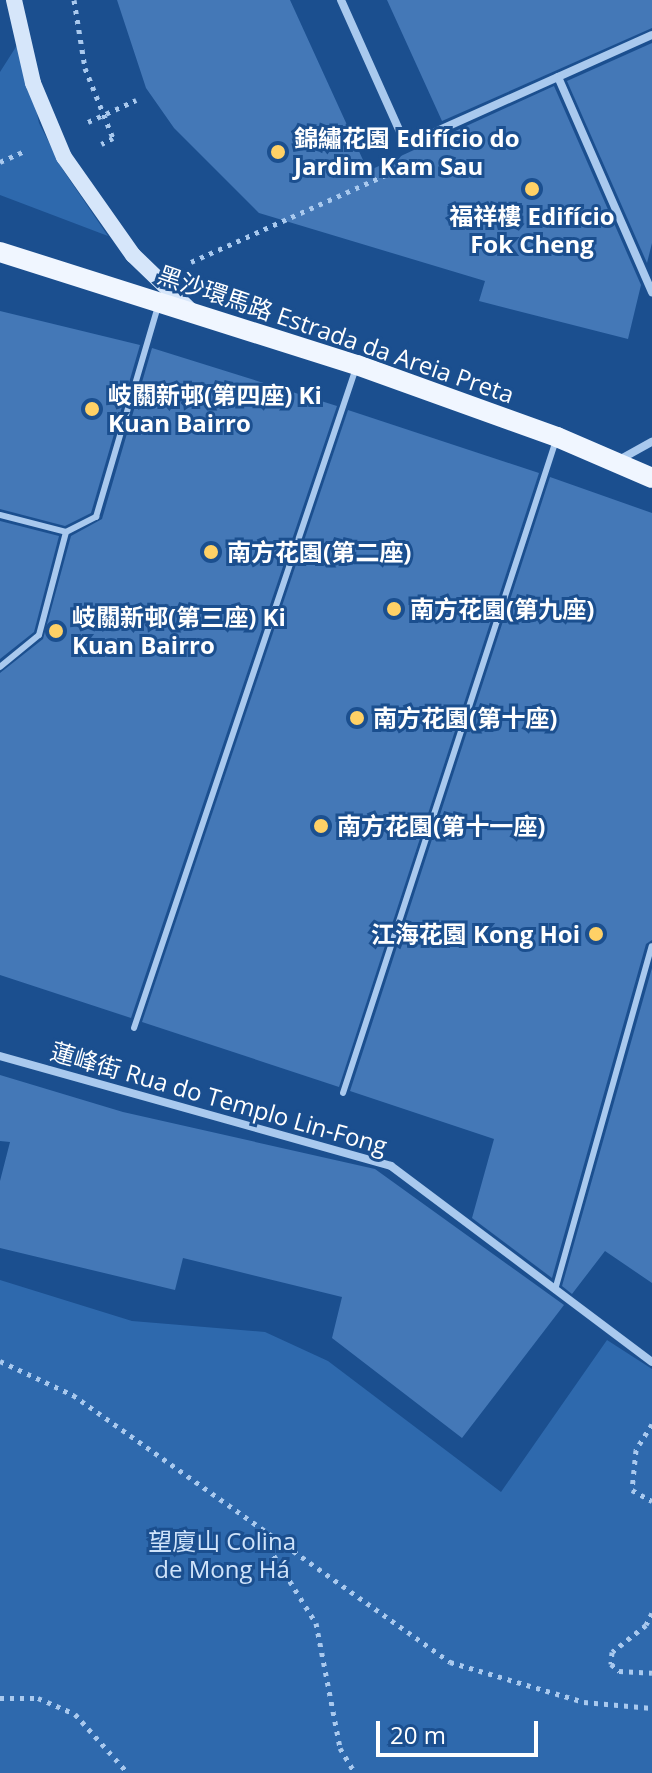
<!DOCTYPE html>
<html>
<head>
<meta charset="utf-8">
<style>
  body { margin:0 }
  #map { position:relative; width:652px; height:1773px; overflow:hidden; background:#1b4f8f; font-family:"Open Sans","Noto Sans SC",sans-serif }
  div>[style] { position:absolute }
  .green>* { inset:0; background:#2e69ad }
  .building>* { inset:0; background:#4478b7 }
  .path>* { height:5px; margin-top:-2.5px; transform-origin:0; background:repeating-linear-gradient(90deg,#a9c9ee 0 4px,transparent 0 10px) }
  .service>* { height:6px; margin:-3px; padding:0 3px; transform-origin:3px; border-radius:3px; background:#a9c9ee }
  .minor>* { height:8px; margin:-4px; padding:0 4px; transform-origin:4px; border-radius:4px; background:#a9c9ee }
  .secondary>* { height:16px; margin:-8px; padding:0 8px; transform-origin:8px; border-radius:8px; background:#d6e6fa }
  .primary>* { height:20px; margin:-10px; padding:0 10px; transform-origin:10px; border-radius:10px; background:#f0f6ff }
  .dots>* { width:22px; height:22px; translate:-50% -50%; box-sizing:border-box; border:4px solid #1b4f8f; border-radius:50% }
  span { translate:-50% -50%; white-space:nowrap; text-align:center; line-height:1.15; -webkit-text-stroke:6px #1b4f8f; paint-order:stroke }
  .poi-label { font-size:24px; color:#fff; font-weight:700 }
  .left { translate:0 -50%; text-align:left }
  .right { translate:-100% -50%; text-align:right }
  .street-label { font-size:24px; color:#fff }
  .park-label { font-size:24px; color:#cfe3fa }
  .scale { position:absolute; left:376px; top:1721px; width:162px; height:36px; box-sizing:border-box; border:4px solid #fff; border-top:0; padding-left:10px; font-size:24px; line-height:28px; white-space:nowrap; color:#fff; -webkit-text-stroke:6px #1b4f8f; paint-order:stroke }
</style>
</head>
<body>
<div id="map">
  <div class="green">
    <i style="clip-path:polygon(21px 39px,39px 123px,63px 170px,108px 236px,0 195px,0 72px)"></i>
    <i style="clip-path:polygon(0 1280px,132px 1321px,265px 1332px,328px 1361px,501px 1492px,607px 1340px,652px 1369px,652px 1773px,0 1773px)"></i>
  </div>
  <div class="building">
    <i style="clip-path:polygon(117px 0,290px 0,368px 171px,554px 86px,641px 285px,628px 339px,479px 301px,485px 281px,259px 213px,174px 128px,146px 88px)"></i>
    <i style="clip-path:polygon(387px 0,652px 0,652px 28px,442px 121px)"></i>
    <i style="clip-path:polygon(652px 43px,652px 243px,647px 263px,567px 81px)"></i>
    <i style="clip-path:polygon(0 311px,140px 345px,91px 513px,65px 526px,0 509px)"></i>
    <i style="clip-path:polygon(152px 348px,337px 406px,131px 1018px,0 975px,0 673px,43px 639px,71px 536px,102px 519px)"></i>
    <i style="clip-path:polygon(348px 410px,539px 473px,339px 1087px,142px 1022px)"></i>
    <i style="clip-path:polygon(550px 477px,652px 513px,652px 940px,646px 944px,552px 1278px,472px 1218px,494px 1139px,350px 1091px)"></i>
    <i style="clip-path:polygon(0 521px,59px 536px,34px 632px,0 659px)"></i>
    <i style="clip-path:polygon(652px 968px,652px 1283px,605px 1251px,572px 1294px,562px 1286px)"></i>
    <i style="clip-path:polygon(0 1075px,123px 1112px,375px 1169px,564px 1305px,462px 1438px,332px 1338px,342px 1297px,183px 1258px,175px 1290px,0 1248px,0 1181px,10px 1142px,0 1141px)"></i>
  </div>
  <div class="path">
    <i style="left:74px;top:0;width:69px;rotate:80.8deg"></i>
    <i style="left:85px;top:68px;width:75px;rotate:68.2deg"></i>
    <i style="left:113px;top:138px;width:13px;rotate:153deg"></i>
    <i style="left:88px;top:122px;width:53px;rotate:-24.6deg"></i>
    <i style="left:0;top:162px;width:27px;rotate:-24deg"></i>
    <i style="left:191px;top:262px;width:218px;rotate:-24.1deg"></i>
    <i style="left:0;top:1361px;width:81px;rotate:25deg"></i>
    <i style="left:73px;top:1395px;width:462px;rotate:35.3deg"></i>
    <i style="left:450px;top:1662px;width:140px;rotate:16.6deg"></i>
    <i style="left:584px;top:1702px;width:68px;rotate:5deg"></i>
    <i style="left:652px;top:1424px;width:31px;rotate:122deg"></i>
    <i style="left:636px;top:1450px;width:40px;rotate:95.7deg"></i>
    <i style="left:632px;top:1490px;width:23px;rotate:29deg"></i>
    <i style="left:258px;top:1530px;width:110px;rotate:58.1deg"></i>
    <i style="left:316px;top:1623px;width:127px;rotate:79.1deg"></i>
    <i style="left:340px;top:1748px;width:29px;rotate:59deg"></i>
    <i style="left:652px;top:1613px;width:13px;rotate:117deg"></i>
    <i style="left:646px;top:1625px;width:43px;rotate:141.5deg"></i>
    <i style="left:612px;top:1652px;width:12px;rotate:95deg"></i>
    <i style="left:611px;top:1664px;width:11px;rotate:41deg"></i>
    <i style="left:619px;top:1671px;width:33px;rotate:3deg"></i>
    <i style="left:0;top:1698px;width:38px"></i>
    <i style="left:38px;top:1698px;width:40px;rotate:23.4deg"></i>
    <i style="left:75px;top:1714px;width:79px;rotate:48.1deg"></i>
  </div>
  <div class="service">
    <i style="left:0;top:515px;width:68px;rotate:14.4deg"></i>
    <i style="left:0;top:667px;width:50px;rotate:-39.4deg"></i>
    <i style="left:39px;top:635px;width:106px;rotate:-75.3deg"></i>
    <i style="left:66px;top:532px;width:34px;rotate:-27deg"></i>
    <i style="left:96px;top:517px;width:220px;rotate:-73.6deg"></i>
    <i style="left:134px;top:1028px;width:696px;rotate:-71.41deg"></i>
    <i style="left:343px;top:1093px;width:687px;rotate:-71.93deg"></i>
    <i style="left:555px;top:1290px;width:357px;rotate:-74.3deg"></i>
  </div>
  <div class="minor">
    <i style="left:341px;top:0;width:159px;rotate:65.9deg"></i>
    <i style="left:406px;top:145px;width:269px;rotate:-24.1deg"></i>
    <i style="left:558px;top:77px;width:235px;rotate:66.4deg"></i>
    <i style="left:619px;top:460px;width:38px;rotate:-29deg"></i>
    <i style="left:0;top:1056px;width:406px;rotate:15.7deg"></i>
    <i style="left:391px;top:1166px;width:326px;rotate:36.9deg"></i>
  </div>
  <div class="secondary">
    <i style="left:14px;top:0;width:85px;rotate:77.1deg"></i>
    <i style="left:33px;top:83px;width:80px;rotate:67.3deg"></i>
    <i style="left:64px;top:157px;width:120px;rotate:54.9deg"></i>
    <i style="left:133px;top:255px;width:81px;rotate:44deg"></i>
  </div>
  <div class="primary">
    <i style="left:0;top:252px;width:374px;rotate:17.6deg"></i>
    <i style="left:357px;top:365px;width:213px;rotate:19.8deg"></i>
    <i style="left:557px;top:437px;width:103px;rotate:23.3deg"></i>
  </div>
  <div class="dots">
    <i style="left:278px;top:152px;background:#ffd166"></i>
    <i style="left:532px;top:189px;background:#ffd166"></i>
    <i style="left:92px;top:409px;background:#ffd166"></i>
    <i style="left:211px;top:552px;background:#ffd166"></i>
    <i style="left:394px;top:609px;background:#ffd166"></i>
    <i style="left:56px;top:631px;background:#ffd166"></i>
    <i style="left:357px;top:718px;background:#ffd166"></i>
    <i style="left:321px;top:826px;background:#ffd166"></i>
    <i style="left:596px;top:934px;background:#ffd166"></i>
  </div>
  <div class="poi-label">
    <span class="left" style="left:294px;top:152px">錦繡花園 Edifício do<br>Jardim Kam Sau</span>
    <span style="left:532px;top:230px">福祥樓 Edifício<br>Fok Cheng</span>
    <span class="left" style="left:108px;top:409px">岐關新邨(第四座) Ki<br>Kuan Bairro</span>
    <span class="left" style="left:227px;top:552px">南方花園(第二座)</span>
    <span class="left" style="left:410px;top:609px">南方花園(第九座)</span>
    <span class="left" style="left:72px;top:631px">岐關新邨(第三座) Ki<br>Kuan Bairro</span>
    <span class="left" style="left:373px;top:718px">南方花園(第十座)</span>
    <span class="left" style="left:337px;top:826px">南方花園(第十一座)</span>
    <span class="right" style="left:580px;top:934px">江海花園 Kong Hoi</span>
  </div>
  <div class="street-label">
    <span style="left:336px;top:334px;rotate:19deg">黑沙環馬路 Estrada da Areia Preta</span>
    <span style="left:219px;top:1098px;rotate:16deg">蓮峰街 Rua do Templo Lin-Fong</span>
  </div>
  <div class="park-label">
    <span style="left:222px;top:1555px">望廈山 Colina<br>de Mong Há</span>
  </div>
  <div class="scale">20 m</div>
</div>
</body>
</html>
